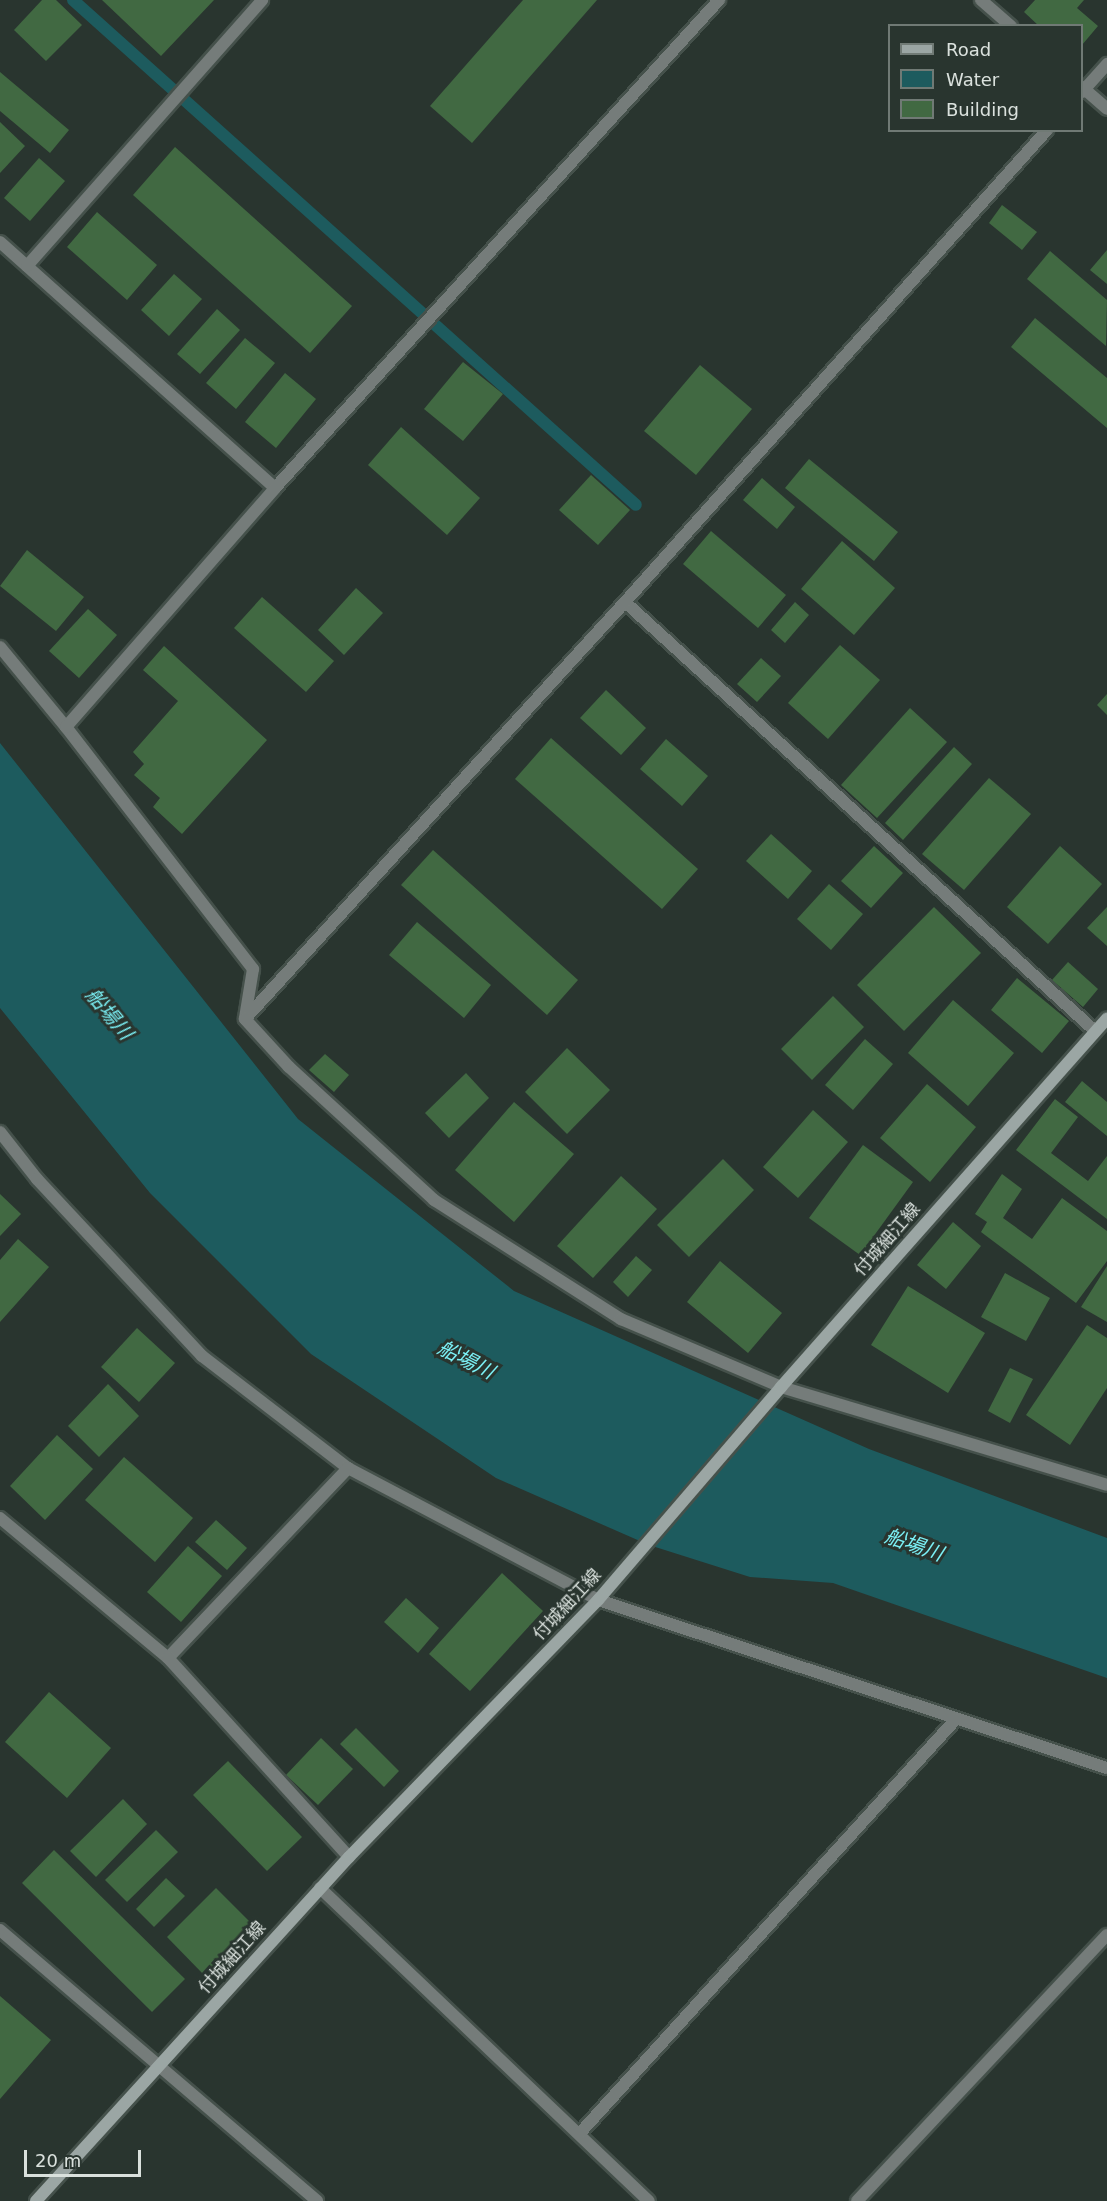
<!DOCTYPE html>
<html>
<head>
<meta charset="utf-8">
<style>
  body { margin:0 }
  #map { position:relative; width:1107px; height:2201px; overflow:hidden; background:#29352f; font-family:"DejaVu Sans","Noto Sans JP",sans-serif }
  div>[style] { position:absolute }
  .water>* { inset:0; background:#1d5b5e }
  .stream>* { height:12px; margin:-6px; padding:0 6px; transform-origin:6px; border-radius:6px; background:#1d5b5e }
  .building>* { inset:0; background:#416942 }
  .roads { filter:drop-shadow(2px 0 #45514b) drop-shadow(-2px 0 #45514b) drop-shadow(0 2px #45514b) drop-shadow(0 -2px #45514b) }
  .minor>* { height:12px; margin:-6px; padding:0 6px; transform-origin:6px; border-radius:6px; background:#757c7a }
  .tertiary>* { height:12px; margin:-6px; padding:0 6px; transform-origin:6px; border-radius:6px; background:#757c7a }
  .secondary>* { height:12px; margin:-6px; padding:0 6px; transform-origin:6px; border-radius:6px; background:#9ba6a4 }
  span { translate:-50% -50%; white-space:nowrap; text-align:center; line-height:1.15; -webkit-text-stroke:6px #29352f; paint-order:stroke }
  .street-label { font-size:18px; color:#dae1dd }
  .water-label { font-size:20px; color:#7bf1f6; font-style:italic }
  .legend { position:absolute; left:888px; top:24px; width:195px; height:108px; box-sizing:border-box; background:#29352f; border:2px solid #707a75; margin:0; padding:8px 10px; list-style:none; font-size:18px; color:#dae1dd }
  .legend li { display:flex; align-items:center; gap:12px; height:30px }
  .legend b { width:30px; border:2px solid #707a75 }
  .scale { position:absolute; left:24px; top:2150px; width:117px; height:27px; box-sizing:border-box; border:3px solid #dae1dd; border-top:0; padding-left:8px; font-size:18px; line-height:21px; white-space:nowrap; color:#dae1dd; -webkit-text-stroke:4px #29352f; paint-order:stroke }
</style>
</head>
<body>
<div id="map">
  <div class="water">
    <i style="clip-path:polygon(0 743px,298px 1119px,514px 1291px,869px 1449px,1107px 1538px,1107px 1678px,833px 1583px,750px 1577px,649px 1545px,496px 1478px,311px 1354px,150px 1193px,0 1008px)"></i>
  </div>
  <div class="stream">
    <i style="left:73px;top:0;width:756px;rotate:41.89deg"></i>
  </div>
  <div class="building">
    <i style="clip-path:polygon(42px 0,56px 0,82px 25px,46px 61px,14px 30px)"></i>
    <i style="clip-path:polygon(102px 0,214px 0,161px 56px)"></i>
    <i style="clip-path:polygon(523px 0,597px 0,472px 143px,430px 106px)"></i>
    <i style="clip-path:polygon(1035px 0,1084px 0,1077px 8px,1098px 26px,1082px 45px,1082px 26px,1039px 26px,1024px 12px)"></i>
    <i style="clip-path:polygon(0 72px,69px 130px,50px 153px,0 111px)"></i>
    <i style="clip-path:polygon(0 122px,25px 146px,0 173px)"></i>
    <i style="clip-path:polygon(175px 147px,352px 306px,310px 353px,133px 195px)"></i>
    <i style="clip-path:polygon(39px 158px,65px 181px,30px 221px,4px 198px)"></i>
    <i style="clip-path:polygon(1002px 205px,1037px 232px,1022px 250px,989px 223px)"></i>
    <i style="clip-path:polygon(97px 212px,157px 265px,127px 300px,67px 247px)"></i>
    <i style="clip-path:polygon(1107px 250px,1107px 284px,1090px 270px)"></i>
    <i style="clip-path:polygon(1050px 251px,1107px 300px,1106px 346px,1027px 279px)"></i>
    <i style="clip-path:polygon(174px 274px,202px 299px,169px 336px,141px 310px)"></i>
    <i style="clip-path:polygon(217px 309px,240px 330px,200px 374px,177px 354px)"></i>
    <i style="clip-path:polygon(1035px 318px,1107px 378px,1107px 428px,1011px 347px)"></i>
    <i style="clip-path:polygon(245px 338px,275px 363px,236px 409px,206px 383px)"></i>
    <i style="clip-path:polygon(463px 362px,503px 394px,463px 441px,424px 409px)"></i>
    <i style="clip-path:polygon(700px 365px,752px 409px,696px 475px,644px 431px)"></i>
    <i style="clip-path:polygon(285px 373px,316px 399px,276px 448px,245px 422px)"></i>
    <i style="clip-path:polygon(401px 427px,480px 498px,447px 535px,368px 465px)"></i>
    <i style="clip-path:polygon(809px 459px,898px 532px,874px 561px,785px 488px)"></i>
    <i style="clip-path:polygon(591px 475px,630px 510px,598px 545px,559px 510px)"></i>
    <i style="clip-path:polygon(762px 478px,795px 507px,777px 529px,743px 500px)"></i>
    <i style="clip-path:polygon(711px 531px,786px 595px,758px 628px,683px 564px)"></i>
    <i style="clip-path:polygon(842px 541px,895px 588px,854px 635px,801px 589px)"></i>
    <i style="clip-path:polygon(27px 550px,84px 597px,56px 631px,0 586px)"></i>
    <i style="clip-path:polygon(356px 588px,383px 613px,344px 655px,318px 630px)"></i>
    <i style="clip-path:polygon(262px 597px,334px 661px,306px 692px,234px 628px)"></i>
    <i style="clip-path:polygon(795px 602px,809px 615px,785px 643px,771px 630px)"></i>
    <i style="clip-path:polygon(88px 609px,117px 635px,79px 678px,49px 651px)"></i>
    <i style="clip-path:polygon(840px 645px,880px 680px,828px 739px,788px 703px)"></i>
    <i style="clip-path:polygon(164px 646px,267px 740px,182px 834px,153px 807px,160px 798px,134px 775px,144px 764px,133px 752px,178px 701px,143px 670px)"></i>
    <i style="clip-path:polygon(761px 658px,781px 676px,757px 702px,737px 684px)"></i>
    <i style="clip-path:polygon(606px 690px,646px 728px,621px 755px,580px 718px)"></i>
    <i style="clip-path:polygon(1107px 694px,1107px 715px,1097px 705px)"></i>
    <i style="clip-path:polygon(910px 708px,947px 742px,877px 818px,841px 785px)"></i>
    <i style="clip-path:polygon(551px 738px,698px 869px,662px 909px,515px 779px)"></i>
    <i style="clip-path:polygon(666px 739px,708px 776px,682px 806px,640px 769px)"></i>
    <i style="clip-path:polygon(954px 747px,972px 764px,903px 840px,885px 823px)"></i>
    <i style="clip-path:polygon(989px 778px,1031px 814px,964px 890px,922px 854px)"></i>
    <i style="clip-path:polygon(771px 834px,812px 871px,788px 899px,746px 861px)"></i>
    <i style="clip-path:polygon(874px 846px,903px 873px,871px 908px,841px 881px)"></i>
    <i style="clip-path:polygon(1060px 846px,1102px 884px,1048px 944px,1007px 907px)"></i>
    <i style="clip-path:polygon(433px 850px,578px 980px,547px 1015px,401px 885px)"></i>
    <i style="clip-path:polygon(829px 884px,863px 914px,831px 950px,797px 919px)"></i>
    <i style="clip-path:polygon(934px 907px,981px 953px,904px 1031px,857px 985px)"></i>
    <i style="clip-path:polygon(1107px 907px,1107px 946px,1087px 928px)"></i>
    <i style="clip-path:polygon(417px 922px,491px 985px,464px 1018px,389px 955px)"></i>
    <i style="clip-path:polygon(1068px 962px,1098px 989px,1083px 1007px,1052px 980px)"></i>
    <i style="clip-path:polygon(1017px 978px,1069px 1021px,1042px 1053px,991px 1010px)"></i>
    <i style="clip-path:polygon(833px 996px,864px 1027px,812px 1080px,781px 1049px)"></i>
    <i style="clip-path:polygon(953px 1000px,1014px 1053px,968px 1106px,908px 1053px)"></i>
    <i style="clip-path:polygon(865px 1039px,893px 1064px,853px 1110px,825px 1085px)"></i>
    <i style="clip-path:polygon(567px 1048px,610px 1090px,567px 1134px,525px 1092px)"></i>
    <i style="clip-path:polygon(325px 1054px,349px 1075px,334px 1092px,309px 1070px)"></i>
    <i style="clip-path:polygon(466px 1073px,489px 1098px,449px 1138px,425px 1113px)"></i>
    <i style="clip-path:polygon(1082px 1081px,1107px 1102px,1107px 1136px,1065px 1102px)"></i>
    <i style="clip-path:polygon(927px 1084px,976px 1127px,930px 1182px,880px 1138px)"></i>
    <i style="clip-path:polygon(1055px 1099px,1078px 1117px,1051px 1153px,1088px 1181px,1107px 1156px,1107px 1219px,1016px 1150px)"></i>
    <i style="clip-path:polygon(514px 1102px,574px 1154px,514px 1222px,455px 1170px)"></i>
    <i style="clip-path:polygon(813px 1110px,848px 1142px,798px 1198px,763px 1167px)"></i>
    <i style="clip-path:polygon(863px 1145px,913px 1182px,860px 1255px,809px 1218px)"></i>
    <i style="clip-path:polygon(723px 1159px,754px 1190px,689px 1257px,657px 1225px)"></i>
    <i style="clip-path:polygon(1002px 1174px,1022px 1189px,1003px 1218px,1032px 1239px,1062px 1198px,1107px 1231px,1107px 1261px,1076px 1303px,981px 1232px,987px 1222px,975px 1214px)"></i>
    <i style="clip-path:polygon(621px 1176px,657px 1209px,593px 1278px,557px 1246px)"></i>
    <i style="clip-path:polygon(0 1194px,21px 1214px,0 1236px)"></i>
    <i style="clip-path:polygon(953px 1222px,981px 1246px,946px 1289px,917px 1265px)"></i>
    <i style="clip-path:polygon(18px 1239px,49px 1267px,0 1322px,0 1260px)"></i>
    <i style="clip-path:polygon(636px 1256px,652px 1270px,628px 1297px,613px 1282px)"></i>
    <i style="clip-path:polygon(720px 1261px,782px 1313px,748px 1353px,687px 1302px)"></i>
    <i style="clip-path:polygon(1107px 1266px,1107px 1322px,1081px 1307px)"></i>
    <i style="clip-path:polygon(1005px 1273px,1050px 1298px,1026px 1341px,981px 1317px)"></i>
    <i style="clip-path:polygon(908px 1286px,985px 1333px,948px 1393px,871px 1345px)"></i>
    <i style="clip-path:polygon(1087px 1325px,1107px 1338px,1107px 1388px,1070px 1445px,1026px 1415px)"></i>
    <i style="clip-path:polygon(137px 1328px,175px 1363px,139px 1402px,101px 1367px)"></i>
    <i style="clip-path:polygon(1010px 1368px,1033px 1379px,1010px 1423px,988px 1411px)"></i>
    <i style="clip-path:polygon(108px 1384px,139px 1416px,99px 1457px,68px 1426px)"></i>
    <i style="clip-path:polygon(57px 1435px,93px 1469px,45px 1520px,10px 1486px)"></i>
    <i style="clip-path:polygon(124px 1457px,193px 1518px,155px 1562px,85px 1500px)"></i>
    <i style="clip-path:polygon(216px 1520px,247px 1548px,227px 1570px,195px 1542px)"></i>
    <i style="clip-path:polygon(188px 1546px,222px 1576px,181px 1622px,147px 1592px)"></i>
    <i style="clip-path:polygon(502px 1573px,543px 1611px,470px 1691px,429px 1654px)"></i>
    <i style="clip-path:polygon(406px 1598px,439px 1628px,418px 1653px,384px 1622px)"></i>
    <i style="clip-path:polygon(49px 1692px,111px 1748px,67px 1798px,5px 1742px)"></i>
    <i style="clip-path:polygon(356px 1728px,399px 1771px,384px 1787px,340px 1744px)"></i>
    <i style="clip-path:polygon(321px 1738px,353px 1769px,318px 1805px,286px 1775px)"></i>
    <i style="clip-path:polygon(228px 1761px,302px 1837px,267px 1871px,193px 1795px)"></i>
    <i style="clip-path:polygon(123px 1799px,147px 1824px,96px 1877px,70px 1851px)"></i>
    <i style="clip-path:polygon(156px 1830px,178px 1852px,127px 1902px,105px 1880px)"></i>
    <i style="clip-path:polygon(54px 1850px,185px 1979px,152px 2012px,22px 1883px)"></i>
    <i style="clip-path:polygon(166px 1878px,185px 1896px,154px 1927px,136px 1909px)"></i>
    <i style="clip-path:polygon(216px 1888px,253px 1925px,204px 1975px,167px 1937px)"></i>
    <i style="clip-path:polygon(0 1996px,51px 2040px,0 2099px)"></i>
  </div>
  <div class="roads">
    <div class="minor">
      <i style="left:981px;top:0;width:40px;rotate:41deg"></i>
      <i style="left:1082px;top:87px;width:33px;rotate:41deg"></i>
      <i style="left:1082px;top:92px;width:38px;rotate:-48deg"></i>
      <i style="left:0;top:242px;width:369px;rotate:41.8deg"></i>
      <i style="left:27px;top:266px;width:355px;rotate:-48.5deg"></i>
      <i style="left:625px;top:602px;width:636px;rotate:42.39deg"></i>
      <i style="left:0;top:647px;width:104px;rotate:50.5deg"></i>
      <i style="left:66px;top:727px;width:306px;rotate:52.3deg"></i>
      <i style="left:253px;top:969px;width:50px;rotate:99.3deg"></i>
      <i style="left:66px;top:727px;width:317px;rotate:-48.8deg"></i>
      <i style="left:275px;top:488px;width:660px;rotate:-47.7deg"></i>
      <i style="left:245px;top:1019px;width:564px;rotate:-47.66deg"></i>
      <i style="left:625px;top:602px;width:633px;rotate:-48.2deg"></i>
      <i style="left:245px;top:1019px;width:65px;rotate:47.5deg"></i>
      <i style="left:289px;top:1067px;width:197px;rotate:42.5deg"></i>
      <i style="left:434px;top:1200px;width:222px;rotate:32.5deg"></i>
      <i style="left:621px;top:1319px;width:174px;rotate:23deg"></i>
      <i style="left:781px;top:1387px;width:340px;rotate:16.7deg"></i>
      <i style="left:0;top:1132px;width:60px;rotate:51.8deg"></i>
      <i style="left:37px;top:1179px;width:242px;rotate:47deg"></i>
      <i style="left:202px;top:1356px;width:184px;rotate:37.5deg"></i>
      <i style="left:348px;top:1468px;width:283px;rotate:27.8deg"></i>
      <i style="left:598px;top:1600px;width:536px;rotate:18.27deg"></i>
      <i style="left:0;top:1518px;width:219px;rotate:39.8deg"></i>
      <i style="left:168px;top:1658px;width:262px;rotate:-46.5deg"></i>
      <i style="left:168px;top:1658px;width:269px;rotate:47.7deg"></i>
      <i style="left:320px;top:1888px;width:454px;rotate:43.6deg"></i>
      <i style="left:580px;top:2133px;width:559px;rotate:-47.75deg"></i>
      <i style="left:857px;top:2201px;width:365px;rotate:-46.8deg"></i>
    </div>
    <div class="tertiary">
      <i style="left:0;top:1930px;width:417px;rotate:40.5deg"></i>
    </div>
    <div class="secondary">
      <i style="left:36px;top:2201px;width:465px;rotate:-47.7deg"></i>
      <i style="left:349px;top:1857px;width:358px;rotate:-45.9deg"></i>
      <i style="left:598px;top:1600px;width:281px;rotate:-49.3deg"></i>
      <i style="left:781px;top:1387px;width:492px;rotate:-48.5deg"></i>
    </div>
  </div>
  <div class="street-label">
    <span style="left:887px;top:1240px;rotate:-49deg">付城細江線</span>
    <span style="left:567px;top:1605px;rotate:-47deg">付城細江線</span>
    <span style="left:232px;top:1958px;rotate:-48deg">付城細江線</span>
  </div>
  <div class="water-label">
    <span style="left:109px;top:1014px;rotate:50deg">船場川</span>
    <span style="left:466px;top:1360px;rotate:27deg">船場川</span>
    <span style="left:914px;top:1545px;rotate:19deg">船場川</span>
  </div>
  <ul class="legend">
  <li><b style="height:8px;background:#9ba6a4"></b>Road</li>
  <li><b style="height:16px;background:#1d5b5e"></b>Water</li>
  <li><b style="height:16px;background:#416942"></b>Building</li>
  </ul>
  <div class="scale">20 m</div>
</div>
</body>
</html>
